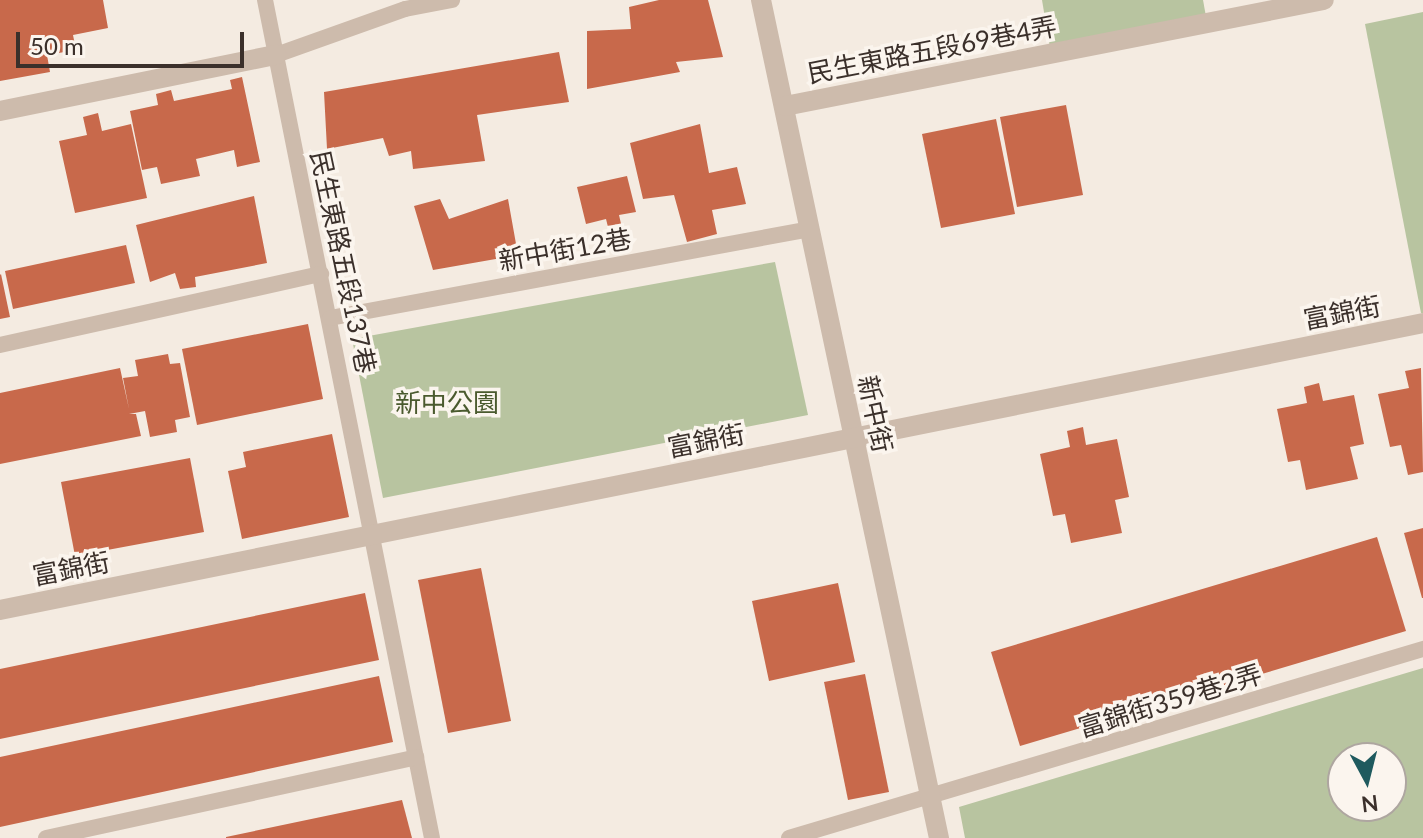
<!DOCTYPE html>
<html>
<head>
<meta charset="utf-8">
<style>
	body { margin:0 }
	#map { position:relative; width:1423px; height:838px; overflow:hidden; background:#f4ebe1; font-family:Lato,"Noto Sans TC",sans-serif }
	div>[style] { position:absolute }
	.green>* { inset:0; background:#b8c4a0 }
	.building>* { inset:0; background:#c8694b }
	.lane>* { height:16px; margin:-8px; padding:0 8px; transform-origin:8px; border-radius:8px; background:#cdbbac }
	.street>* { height:20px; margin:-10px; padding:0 10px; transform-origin:10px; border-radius:10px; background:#cdbbac }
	span { translate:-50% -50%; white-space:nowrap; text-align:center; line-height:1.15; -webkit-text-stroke:7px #fbf5ee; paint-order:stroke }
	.street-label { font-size:26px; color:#3b302b }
	.park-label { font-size:26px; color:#4a5a2e }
	.north { position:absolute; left:1327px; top:742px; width:80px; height:80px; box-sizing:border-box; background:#fbf5ee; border:2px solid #aea6a0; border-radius:50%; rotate:173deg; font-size:22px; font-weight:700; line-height:32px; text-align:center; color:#3b302b }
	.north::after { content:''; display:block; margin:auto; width:28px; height:36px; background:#1f5a5e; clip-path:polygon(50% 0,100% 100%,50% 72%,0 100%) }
	.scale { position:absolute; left:16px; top:32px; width:228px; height:36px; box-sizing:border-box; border:4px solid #3b302b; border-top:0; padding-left:10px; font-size:24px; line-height:28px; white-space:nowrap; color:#3b302b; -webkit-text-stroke:6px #fbf5ee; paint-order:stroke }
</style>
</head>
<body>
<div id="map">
	<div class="green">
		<i style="clip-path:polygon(1042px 0,1203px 0,1207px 22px,1051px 54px)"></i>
		<i style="clip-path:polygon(1423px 12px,1423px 313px,1421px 313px,1365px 24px)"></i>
		<i style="clip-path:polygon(775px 262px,808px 415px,383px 498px,352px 339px)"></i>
		<i style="clip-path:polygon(evenodd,1423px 668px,1423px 838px,965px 838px,959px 807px,1423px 668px,1343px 758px,1391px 758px,1391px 806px,1343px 806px,1343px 758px)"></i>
	</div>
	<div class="building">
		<i style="clip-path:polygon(0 0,103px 0,108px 28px,73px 35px,76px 50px,47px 55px,50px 72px,0 81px)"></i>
		<i style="clip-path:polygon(659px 0,708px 0,723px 57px,676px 62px,680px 72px,587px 89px,587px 31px,631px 29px,629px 7px)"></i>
		<i style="clip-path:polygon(559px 52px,569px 102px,477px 115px,485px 161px,413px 169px,411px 151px,389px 156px,383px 138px,327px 149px,324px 92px)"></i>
		<i style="clip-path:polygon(242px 77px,260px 162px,237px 167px,234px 150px,196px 159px,200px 176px,161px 184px,157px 167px,142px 170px,130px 111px,158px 105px,156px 94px,171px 90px,174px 101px,232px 89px,230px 80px)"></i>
		<i style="clip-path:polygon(1066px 105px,1083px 195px,1017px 207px,1000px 117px)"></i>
		<i style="clip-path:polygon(98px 113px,102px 131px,131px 124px,147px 198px,75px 213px,59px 141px,87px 135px,83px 117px)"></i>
		<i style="clip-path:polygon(996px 119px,1015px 214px,941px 228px,922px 134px)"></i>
		<i style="clip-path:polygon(700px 124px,709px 173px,737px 167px,746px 204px,712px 210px,717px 234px,687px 242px,674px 195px,643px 199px,630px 143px)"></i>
		<i style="clip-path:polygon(627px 176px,636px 212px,619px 215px,622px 228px,609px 231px,606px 219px,586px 224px,577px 187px)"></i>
		<i style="clip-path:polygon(254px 196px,267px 263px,195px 277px,196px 287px,180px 289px,175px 273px,150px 282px,136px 225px)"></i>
		<i style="clip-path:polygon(440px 199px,449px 219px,508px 199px,518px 255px,433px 270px,414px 206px)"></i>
		<i style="clip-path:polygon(126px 245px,135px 283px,13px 309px,5px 271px)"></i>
		<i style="clip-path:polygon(1px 274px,10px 317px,0 319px,0 275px)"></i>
		<i style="clip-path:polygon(308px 324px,323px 399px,197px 425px,182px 349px)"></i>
		<i style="clip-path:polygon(168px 354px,170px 364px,180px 363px,190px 417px,175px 420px,177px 432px,150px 437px,145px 411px,129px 414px,136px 414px,141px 436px,0 464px,0 393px,120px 368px,129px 409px,123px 378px,138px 376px,135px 360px)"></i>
		<i style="clip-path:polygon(1421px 368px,1423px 472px,1408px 475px,1401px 445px,1390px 447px,1378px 394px,1409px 388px,1405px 371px)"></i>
		<i style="clip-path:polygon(1319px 383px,1323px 401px,1354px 395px,1364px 444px,1350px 447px,1358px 479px,1306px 490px,1300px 460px,1288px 462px,1277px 409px,1307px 403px,1304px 387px)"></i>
		<i style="clip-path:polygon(1083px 427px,1086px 445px,1117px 439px,1129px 497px,1115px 500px,1122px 533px,1071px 543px,1065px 514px,1053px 516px,1040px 454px,1070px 447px,1067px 431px)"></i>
		<i style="clip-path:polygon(332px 434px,349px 517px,242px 539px,228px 471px,246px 467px,243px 452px)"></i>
		<i style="clip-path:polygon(190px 458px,204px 532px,75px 556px,61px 482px)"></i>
		<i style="clip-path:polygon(1423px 528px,1423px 598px,1422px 598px,1404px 533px)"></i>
		<i style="clip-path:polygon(1377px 537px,1406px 631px,1020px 746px,991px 652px)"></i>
		<i style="clip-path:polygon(481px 568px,511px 721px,448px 733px,418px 580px)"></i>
		<i style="clip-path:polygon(838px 583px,855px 662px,769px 681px,752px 601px)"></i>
		<i style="clip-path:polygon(365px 593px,379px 660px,0 739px,0 669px)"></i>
		<i style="clip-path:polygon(865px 674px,889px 792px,848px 800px,824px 682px)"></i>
		<i style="clip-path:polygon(379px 676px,393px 742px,0 827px,0 757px)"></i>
		<i style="clip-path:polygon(402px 800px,412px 838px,226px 838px,226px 837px)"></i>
	</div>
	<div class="lane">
		<i style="left:265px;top:0;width:854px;rotate:78.73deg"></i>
		<i style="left:276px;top:55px;width:137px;rotate:-19.6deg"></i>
		<i style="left:405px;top:9px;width:48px;rotate:-10.8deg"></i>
		<i style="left:330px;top:318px;width:488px;rotate:-10.5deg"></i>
		<i style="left:0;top:345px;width:329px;rotate:-12.5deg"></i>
		<i style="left:46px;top:838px;width:379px;rotate:-12.3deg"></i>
		<i style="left:789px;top:838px;width:662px;rotate:-16.6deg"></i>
	</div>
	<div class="street">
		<i style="left:761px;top:0;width:857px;rotate:78.01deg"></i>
		<i style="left:785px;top:106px;width:549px;rotate:-11.13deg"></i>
		<i style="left:0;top:111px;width:282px;rotate:-11.5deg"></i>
		<i style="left:0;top:610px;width:1452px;rotate:-11.4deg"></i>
	</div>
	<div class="street-label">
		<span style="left:932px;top:50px;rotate:-11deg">民生東路五段69巷4弄</span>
		<span style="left:565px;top:250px;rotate:-10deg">新中街12巷</span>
		<span style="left:343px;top:262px;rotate:78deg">民生東路五段137巷</span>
		<span style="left:1342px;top:313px;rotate:-11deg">富錦街</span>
		<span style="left:875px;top:414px;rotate:78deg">新中街</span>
		<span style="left:706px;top:441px;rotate:-11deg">富錦街</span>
		<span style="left:71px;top:569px;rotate:-11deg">富錦街</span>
		<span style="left:1170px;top:701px;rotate:-17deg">富錦街359巷2弄</span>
	</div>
	<div class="park-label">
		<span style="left:447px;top:403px">新中公園</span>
	</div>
	<div class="north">N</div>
	<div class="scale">50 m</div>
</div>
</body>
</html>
